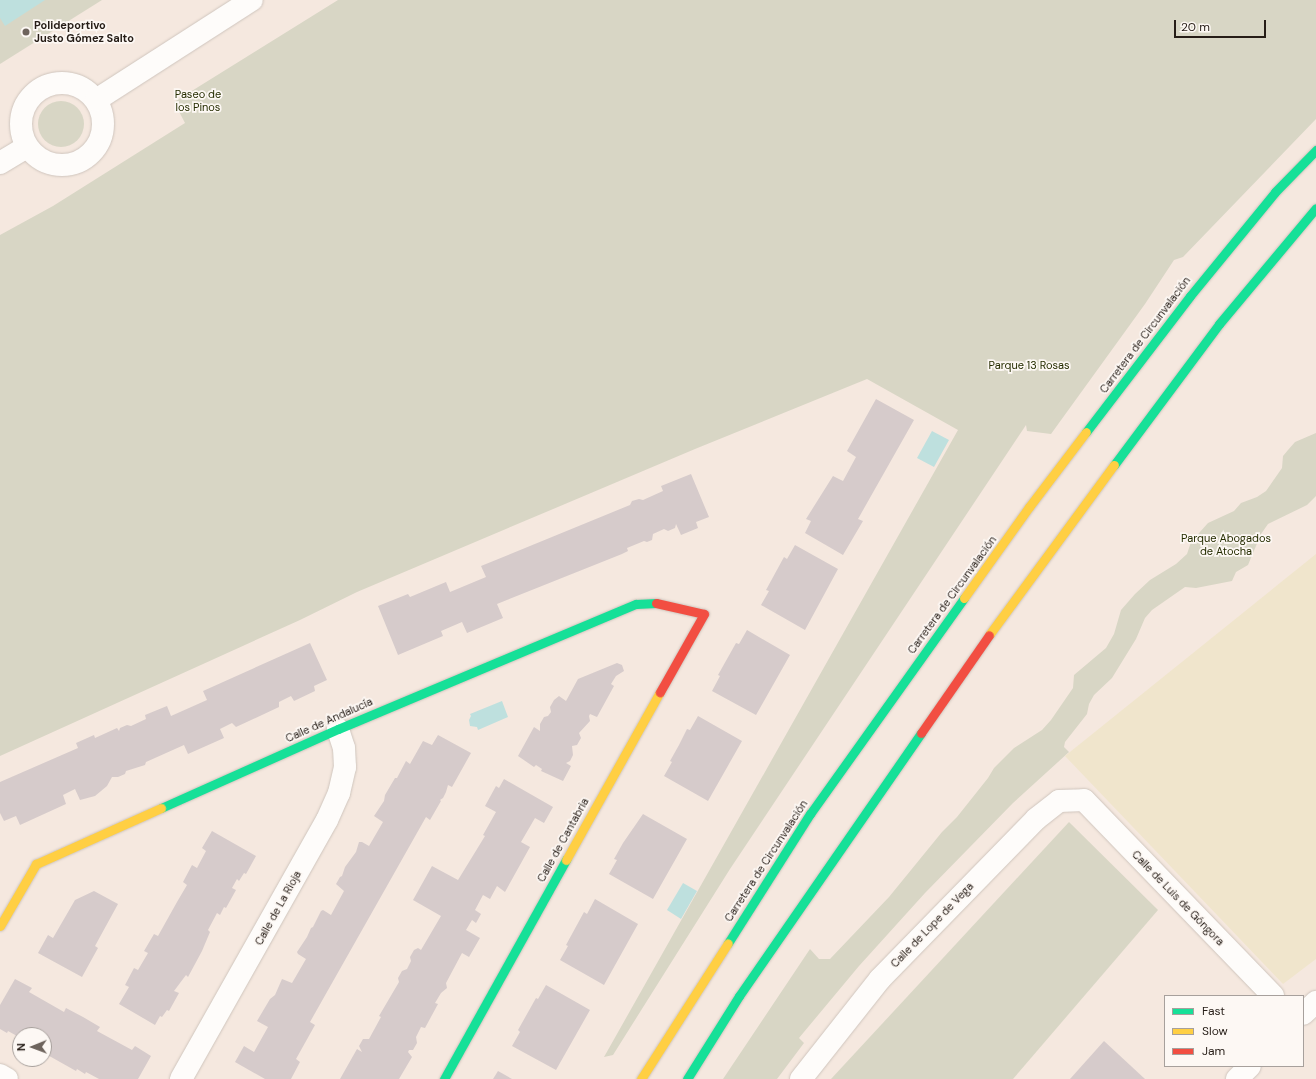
<!DOCTYPE html>
<html>
<head>
<meta charset="utf-8">
<style>
	body { margin:0 }
	#map { position:relative; width:1316px; height:1079px; overflow:hidden; background:#f5e8df; font-family:"DM Sans",sans-serif }
	div>[style] { position:absolute }
	.green>* { inset:0; background:#d8d6c5 }
	.round { border-radius:50% }
	.sand>* { inset:0; background:#f0e5cc }
	.water>* { inset:0; background:#bee0de }
	.building>* { inset:0; background:#d6cbcb }
	.roads { filter:drop-shadow(0 0 1px #cfc5bd) drop-shadow(0 0 1px #cfc5bd) }
	.street>* { height:22px; margin:-11px; padding:0 11px; transform-origin:11px; border-radius:11px; background:#fefcfa }
	.street>.ring { margin:-11px; padding:0; box-sizing:content-box; background:none; border:22px solid #fefcfa; border-radius:50% }
	.fast>* { height:9px; margin:-4.5px; padding:0 4.5px; transform-origin:4.5px; border-radius:4.5px; background:#16e098 }
	.slow>* { height:9px; margin:-4.5px; padding:0 4.5px; transform-origin:4.5px; border-radius:4.5px; background:#ffcf43 }
	.jam>* { height:9px; margin:-4.5px; padding:0 4.5px; transform-origin:4.5px; border-radius:4.5px; background:#f24e42 }
	.dots>* { width:11px; height:11px; translate:-50% -50%; box-sizing:border-box; border:2px solid #fdf8f4; border-radius:50% }
	span { translate:-50% -50%; white-space:nowrap; text-align:center; line-height:1.15; -webkit-text-stroke:3.5px #fdf8f4; paint-order:stroke }
	.poi-label { font-size:11px; color:#261d17; font-weight:700 }
	.left { translate:0 -50%; text-align:left }
	.park-label { font-size:11px; color:#252d00 }
	.street-label { font-size:11px; color:#261d17 }
	.legend { position:absolute; left:1164px; top:995px; width:140px; height:72px; box-sizing:border-box; background:#fdf8f4; border:1px solid #a7a09c; margin:0; padding:5px 7px; list-style:none; font-size:12px; color:#261d17 }
	.legend li { display:flex; align-items:center; gap:8px; height:20px }
	.legend b { width:20px; border:1px solid #a7a09c }
	.north { position:absolute; left:12px; top:1027px; width:40px; height:40px; box-sizing:border-box; background:#fdf8f4; border:1px solid #a7a09c; border-radius:50%; rotate:269deg; font-size:11px; font-weight:700; line-height:16px; text-align:center; color:#261d17 }
	.north::after { content:''; display:block; margin:auto; width:14px; height:18px; background:#6e645d; clip-path:polygon(50% 0,100% 100%,50% 72%,0 100%) }
	.scale { position:absolute; left:1174px; top:20px; width:92px; height:18px; box-sizing:border-box; border:2px solid #261d17; border-top:0; padding-left:5px; font-size:12px; line-height:14px; white-space:nowrap; color:#261d17; -webkit-text-stroke:3px #fdf8f4; paint-order:stroke }
</style>
</head>
<body>
<div id="map">
	<div class="green">
		<i style="clip-path:polygon(0 0,102px 0,0 64px)"></i>
		<i style="clip-path:polygon(338px 0,1316px 0,1316px 119px,1183px 257px,1174px 260px,1145px 304px,1051px 434px,1027px 431px,1026px 425px,730px 869px,613px 1055px,604px 1057px,958px 430px,867px 379px,695px 449px,357px 592px,300px 620px,0 756px,0 235px,53px 206px,185px 123px,174px 102px)"></i>
		<i class="round" style="left:38px;top:101px;width:46px;height:46px"></i>
		<i style="clip-path:polygon(1316px 433px,1316px 496px,1307px 505px,1268px 524px,1261px 534px,1248px 565px,1236px 572px,1232px 581px,1196px 588px,1185px 587px,1152px 610px,1145px 618px,1136px 639px,1112px 678px,1094px 695px,1089px 704px,1087px 714px,1065px 742px,1064px 747px,1069px 752px,1013px 803px,925px 893px,859px 966px,799px 1038px,804px 1043px,777px 1079px,723px 1079px,810px 949px,819px 959px,830px 959px,889px 897px,942px 832px,957px 817px,988px 778px,994px 768px,1014px 748px,1042px 730px,1051px 720px,1073px 688px,1074px 675px,1106px 648px,1114px 634px,1121px 610px,1135px 594px,1150px 580px,1176px 564px,1187px 554px,1191px 542px,1208px 523px,1234px 511px,1241px 503px,1257px 497px,1266px 491px,1282px 468px,1283px 456px,1288px 450px,1295px 442px)"></i>
		<i style="clip-path:polygon(1069px 822px,1158px 910px,1013px 1079px,831px 1079px)"></i>
	</div>
	<div class="sand">
		<i style="clip-path:polygon(1316px 554px,1316px 959px,1283px 984px,1065px 756px)"></i>
	</div>
	<div class="water">
		<i style="clip-path:polygon(0 0,45px 0,5px 26px,0 18px)"></i>
		<i style="clip-path:polygon(932px 431px,949px 440px,934px 467px,917px 458px)"></i>
		<i style="clip-path:polygon(502px 701px,508px 717px,478px 730px,477px 727px,470px 726px,469px 720px,471px 716px,470px 714px)"></i>
		<i style="clip-path:polygon(683px 883px,697px 891px,681px 919px,667px 910px)"></i>
	</div>
	<div class="building">
		<i style="clip-path:polygon(876px 399px,914px 420px,858px 519px,863px 521px,843px 555px,805px 533px,811px 521px,806px 519px,833px 476px,843px 481px,856px 457px,847px 451px)"></i>
		<i style="clip-path:polygon(691px 474px,709px 517px,696px 522px,698px 528px,681px 535px,676px 524px,675px 528px,668px 531px,664px 529px,653px 534px,652px 540px,647px 542px,644px 541px,627px 548px,628px 551px,622px 554px,497px 604px,503px 618px,467px 633px,462px 622px,441px 631px,443px 636px,398px 655px,378px 606px,408px 594px,410px 597px,446px 582px,450px 592px,486px 577px,481px 566px,630px 505px,632px 501px,639px 499px,643px 500px,663px 491px,661px 486px)"></i>
		<i style="clip-path:polygon(795px 545px,838px 569px,805px 630px,761px 605px,769px 591px,766px 590px,784px 557px,787px 559px)"></i>
		<i style="clip-path:polygon(747px 630px,790px 655px,756px 715px,712px 691px,720px 676px,718px 675px,736px 643px,739px 644px)"></i>
		<i style="clip-path:polygon(310px 643px,327px 680px,314px 686px,315px 691px,294px 701px,291px 696px,279px 702px,279px 707px,236px 727px,232px 723px,220px 729px,224px 738px,188px 754px,184px 745px,146px 762px,145px 765px,126px 771px,125px 774px,118px 777px,112px 777px,107px 786px,95px 796px,80px 800px,75px 789px,63px 795px,66px 804px,20px 825px,16px 816px,4px 821px,0 813px,0 782px,78px 748px,76px 743px,94px 735px,95px 738px,117px 728px,119px 731px,120px 728px,127px 725px,131px 726px,146px 719px,145px 715px,167px 706px,171px 716px,207px 700px,203px 691px)"></i>
		<i style="clip-path:polygon(617px 663px,622px 665px,624px 671px,616px 676px,611px 684px,614px 686px,597px 717px,590px 714px,589px 716px,590px 721px,579px 733px,581px 738px,577px 745px,572px 746px,573px 755px,570px 761px,566px 763px,571px 766px,563px 781px,541px 771px,542px 769px,536px 765px,534px 767px,518px 756px,534px 727px,540px 731px,540px 724px,544px 717px,548px 716px,551px 712px,550px 707px,554px 700px,559px 696px,566px 701px,578px 679px)"></i>
		<i style="clip-path:polygon(698px 716px,742px 741px,708px 801px,664px 776px,672px 762px,670px 761px,679px 745px,687px 729px,690px 730px)"></i>
		<i style="clip-path:polygon(438px 735px,471px 753px,452px 787px,448px 785px,446px 792px,443px 798px,440px 800px,441px 801px,430px 820px,426px 817px,310px 1022px,315px 1025px,296px 1059px,300px 1062px,291px 1079px,265px 1079px,235px 1062px,244px 1046px,254px 1052px,268px 1027px,257px 1021px,270px 999px,275px 995px,282px 979px,292px 983px,306px 959px,298px 954px,297px 952px,307px 937px,311px 928px,313px 927px,321px 911px,323px 910px,331px 915px,344px 891px,336px 884px,340px 877px,342px 876px,345px 867px,356px 852px,359px 842px,362px 842px,369px 846px,383px 822px,374px 816px,384px 801px,385px 795px,395px 778px,397px 778px,406px 761px,410px 764px,423px 741px,432px 745px)"></i>
		<i style="clip-path:polygon(504px 779px,553px 807px,544px 823px,535px 818px,521px 842px,530px 847px,505px 892px,497px 886px,490px 899px,483px 895px,475px 910px,481px 914px,476px 923px,472px 920px,466px 930px,480px 938px,469px 957px,462px 953px,446px 983px,447px 988px,441px 993px,435px 1003px,438px 1004px,425px 1028px,421px 1027px,416px 1037px,417px 1043px,413px 1050px,409px 1050px,408px 1052px,412px 1057px,399px 1079px,340px 1079px,357px 1049px,362px 1052px,359px 1046px,363px 1039px,369px 1039px,381px 1017px,379px 1016px,399px 982px,398px 978px,402px 971px,407px 969px,411px 961px,410px 957px,414px 950px,418px 948px,421px 950px,441px 916px,413px 900px,432px 866px,458px 880px,485px 836px,483px 835px,496px 812px,485px 806px,496px 786px,499px 788px)"></i>
		<i style="clip-path:polygon(643px 814px,687px 839px,653px 899px,609px 874px,617px 860px,614px 859px,623px 843px)"></i>
		<i style="clip-path:polygon(212px 831px,256px 856px,246px 874px,244px 873px,239px 881px,237px 879px,232px 888px,236px 890px,226px 908px,224px 907px,220px 915px,217px 913px,208px 930px,210px 932px,202px 951px,188px 977px,186px 975px,174px 991px,179px 993px,169px 1011px,167px 1010px,162px 1017px,160px 1016px,155px 1025px,119px 1004px,129px 987px,125px 985px,134px 968px,138px 970px,148px 953px,144px 951px,154px 934px,158px 936px,177px 902px,187px 885px,183px 882px,192px 865px,197px 868px,206px 851px,202px 848px)"></i>
		<i style="clip-path:polygon(94px 891px,118px 904px,95px 946px,98px 948px,82px 977px,38px 953px,48px 935px,53px 938px,75px 900px)"></i>
		<i style="clip-path:polygon(595px 899px,638px 924px,604px 985px,560px 960px,568px 946px,566px 945px,584px 912px,587px 914px)"></i>
		<i style="clip-path:polygon(15px 979px,32px 988px,29px 992px,64px 1012px,66px 1008px,83px 1017px,100px 1027px,97px 1031px,132px 1050px,135px 1046px,151px 1056px,138px 1079px,99px 1079px,86px 1072px,85px 1074px,77px 1069px,76px 1071px,44px 1053px,44px 1035px,21px 1035px,18px 1033px,17px 1036px,8px 1031px,7px 1033px,0 1029px,0 1005px)"></i>
		<i style="clip-path:polygon(546px 985px,590px 1010px,556px 1070px,512px 1046px,520px 1032px,518px 1030px,536px 998px,538px 999px)"></i>
		<i style="clip-path:polygon(1104px 1041px,1145px 1079px,1070px 1079px)"></i>
		<i style="clip-path:polygon(498px 1071px,512px 1079px,493px 1079px)"></i>
	</div>
	<div class="roads">
		<div class="street">
			<i class="ring" style="left:21px;top:83px;width:60px;height:60px"></i>
			<i style="left:96px;top:100px;width:185px;rotate:-32.7deg"></i>
			<i style="left:0;top:163px;width:31px;rotate:-31deg"></i>
			<i style="left:1303px;top:1014px;width:18px;rotate:-43deg"></i>
			<i style="left:0;top:1075px;width:8px;rotate:30deg"></i>
			<i style="left:181px;top:1079px;width:297px;rotate:-60.6deg"></i>
			<i style="left:327px;top:820px;width:30px;rotate:-66deg"></i>
			<i style="left:339px;top:793px;width:27px;rotate:-77deg"></i>
			<i style="left:345px;top:767px;width:19px;rotate:-93deg"></i>
			<i style="left:344px;top:748px;width:20px;rotate:-108deg"></i>
			<i style="left:801px;top:1079px;width:127px;rotate:-51.7deg"></i>
			<i style="left:880px;top:979px;width:223px;rotate:-45.7deg"></i>
			<i style="left:1036px;top:819px;width:29px;rotate:-38deg"></i>
			<i style="left:1059px;top:801px;width:25px;rotate:-2deg"></i>
			<i style="left:1084px;top:800px;width:272px;rotate:46deg"></i>
			<i style="left:1237px;top:1079px;width:18px;rotate:-45deg"></i>
		</div>
		<div class="fast">
			<i style="left:1086px;top:432px;width:171px;rotate:-52.6deg"></i>
			<i style="left:1190px;top:296px;width:134px;rotate:-50.7deg"></i>
			<i style="left:1275px;top:192px;width:59px;rotate:-45.7deg"></i>
			<i style="left:1114px;top:465px;width:176px;rotate:-53.3deg"></i>
			<i style="left:1219px;top:324px;width:151px;rotate:-50.1deg"></i>
			<i style="left:161px;top:808px;width:194px;rotate:-24.1deg"></i>
			<i style="left:338px;top:729px;width:323px;rotate:-22.8deg"></i>
			<i style="left:636px;top:604px;width:20px;rotate:-3deg"></i>
			<i style="left:728px;top:943px;width:153px;rotate:-57.6deg"></i>
			<i style="left:810px;top:814px;width:265px;rotate:-54.5deg"></i>
			<i style="left:444px;top:1079px;width:251px;rotate:-60.9deg"></i>
			<i style="left:687px;top:1079px;width:98px;rotate:-57.9deg"></i>
			<i style="left:739px;top:996px;width:320px;rotate:-55.3deg"></i>
		</div>
		<div class="slow">
			<i style="left:964px;top:598px;width:112px;rotate:-54.5deg"></i>
			<i style="left:1029px;top:507px;width:94px;rotate:-52.8deg"></i>
			<i style="left:989px;top:635px;width:211px;rotate:-53.7deg"></i>
			<i style="left:566px;top:860px;width:193px;rotate:-60.8deg"></i>
			<i style="left:0;top:926px;width:72px;rotate:-59.9deg"></i>
			<i style="left:36px;top:864px;width:137px;rotate:-24.1deg"></i>
			<i style="left:641px;top:1079px;width:161px;rotate:-57.4deg"></i>
		</div>
		<div class="jam">
			<i style="left:656px;top:603px;width:49px;rotate:12.9deg"></i>
			<i style="left:704px;top:614px;width:90px;rotate:119.4deg"></i>
			<i style="left:921px;top:733px;width:119px;rotate:-55.2deg"></i>
		</div>
	</div>
	<div class="dots">
		<i style="left:26px;top:32px;background:#6e645d"></i>
	</div>
	<div class="poi-label">
		<span class="left" style="left:34px;top:32px">Polideportivo<br>Justo Gómez Salto</span>
	</div>
	<div class="park-label">
		<span style="left:198px;top:101px">Paseo de<br>los Pinos</span>
		<span style="left:1029px;top:365px">Parque 13 Rosas</span>
		<span style="left:1226px;top:545px">Parque Abogados<br>de Atocha</span>
	</div>
	<div class="street-label">
		<span style="left:1145px;top:335px;rotate:-53deg">Carretera de Circunvalación</span>
		<span style="left:952px;top:595px;rotate:-54deg">Carretera de Circunvalación</span>
		<span style="left:329px;top:720px;rotate:-24deg">Calle de Andalucía</span>
		<span style="left:563px;top:840px;rotate:-61deg">Calle de Cantabria</span>
		<span style="left:766px;top:861px;rotate:-57deg">Carretera de Circunvalación</span>
		<span style="left:1178px;top:898px;rotate:46deg">Calle de Luis de Góngora</span>
		<span style="left:278px;top:908px;rotate:-61deg">Calle de La Rioja</span>
		<span style="left:932px;top:925px;rotate:-46deg">Calle de Lope de Vega</span>
	</div>
	<ul class="legend">
	<li><b style="height:5px;background:#16e098"></b>Fast</li>
	<li><b style="height:5px;background:#ffcf43"></b>Slow</li>
	<li><b style="height:5px;background:#f24e42"></b>Jam</li>
	</ul>
	<div class="north">N</div>
	<div class="scale">20 m</div>
</div>
</body>
</html>
